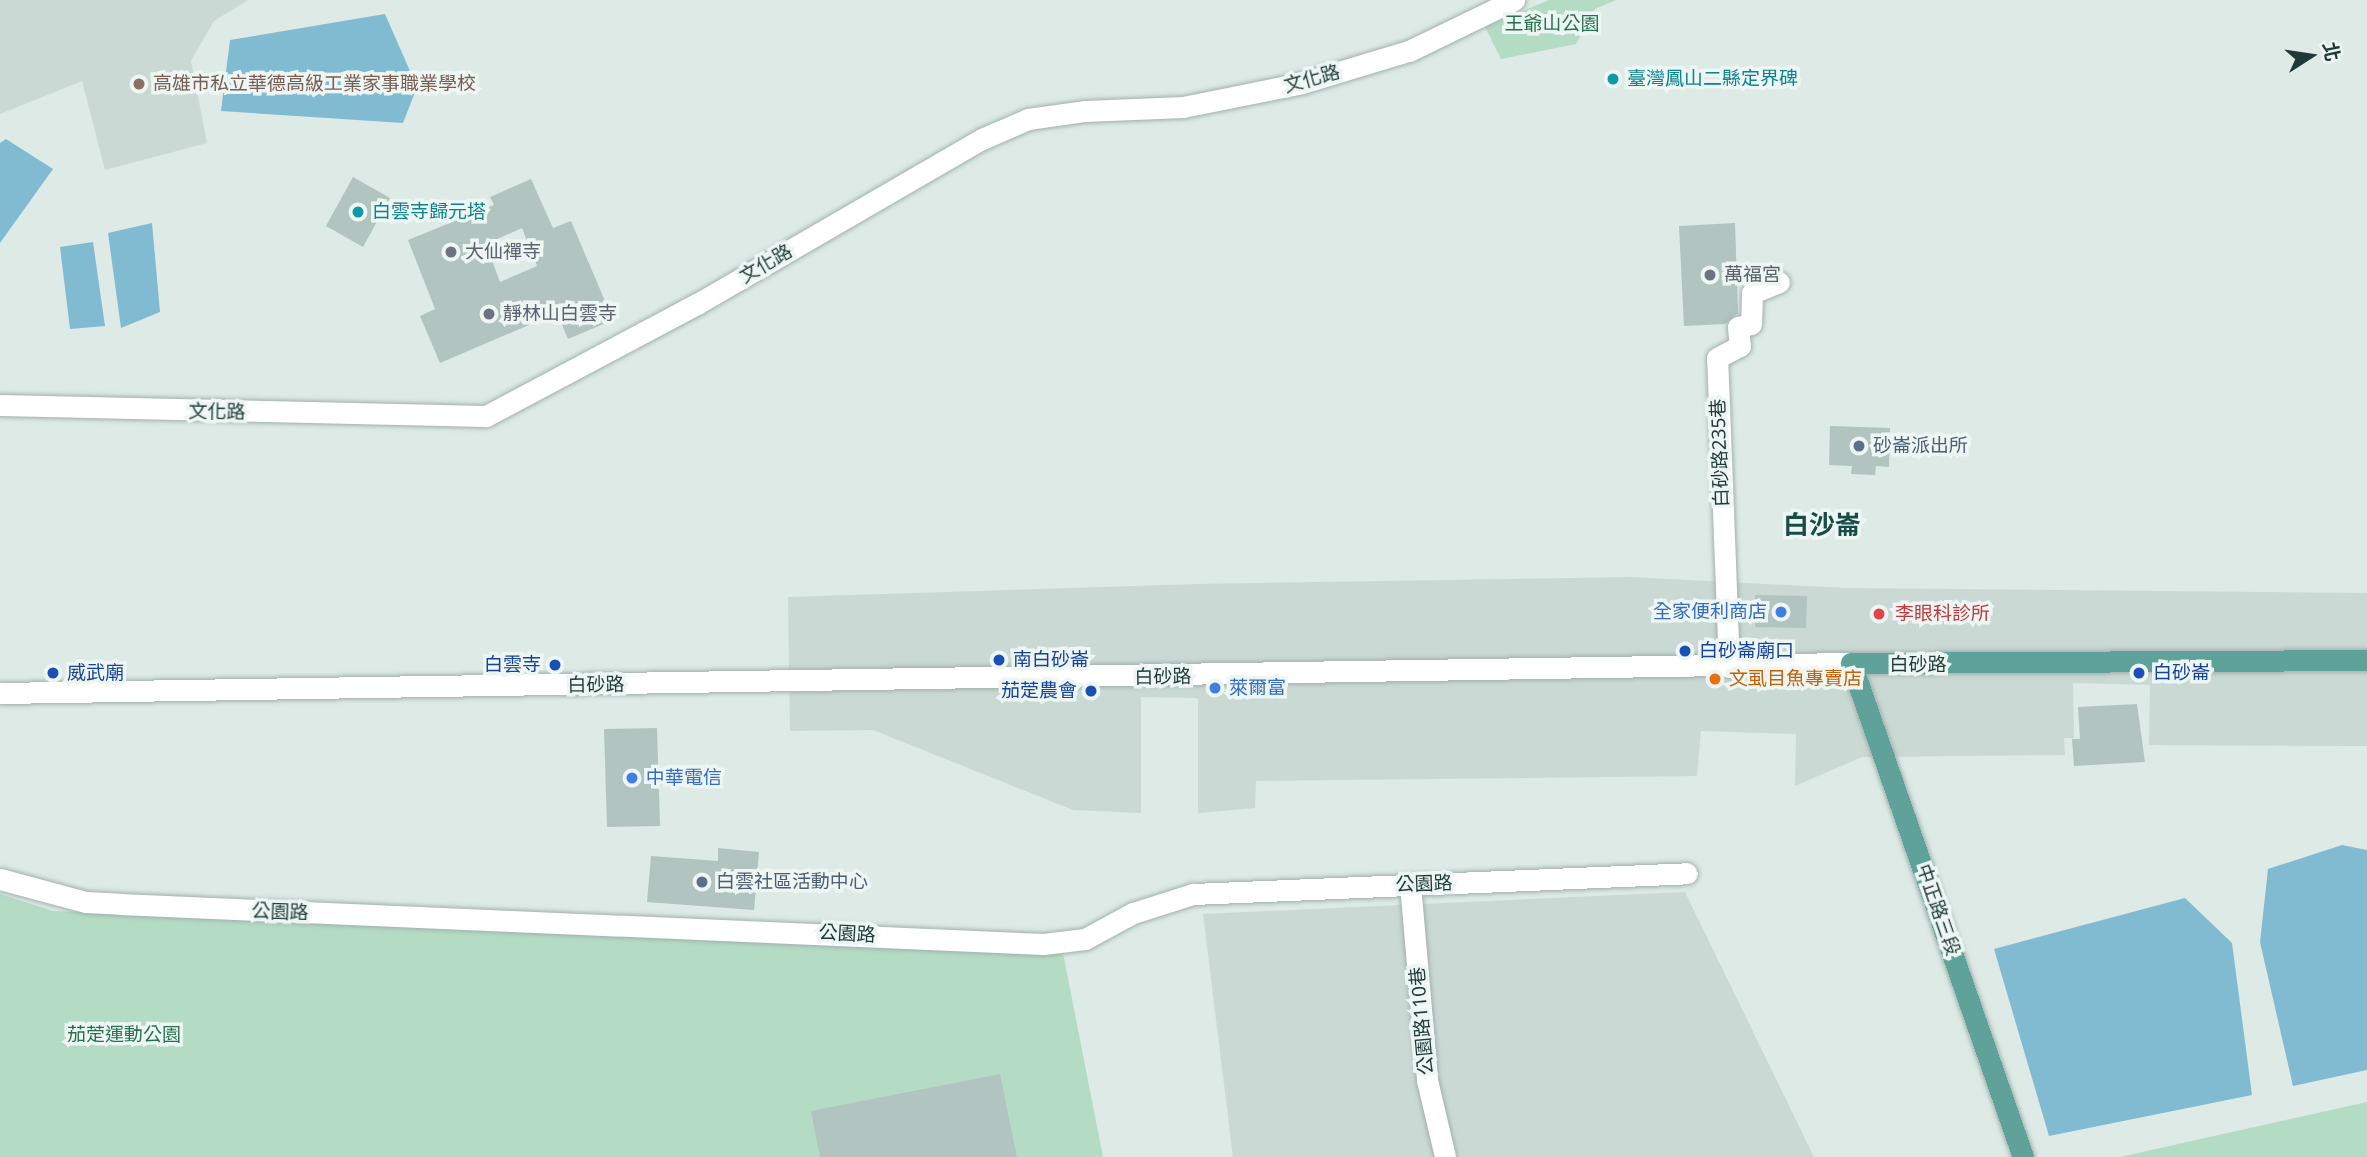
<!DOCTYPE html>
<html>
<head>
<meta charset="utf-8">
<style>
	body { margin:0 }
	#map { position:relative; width:2367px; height:1157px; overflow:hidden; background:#ddeae6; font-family:"Noto Sans","Noto Sans TC",sans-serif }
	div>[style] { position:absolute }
	.built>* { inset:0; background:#cbd9d5 }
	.green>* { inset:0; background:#b4dcc4 }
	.water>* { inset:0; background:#81bbd2 }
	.building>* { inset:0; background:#b2c4bf }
	.roads { filter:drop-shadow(0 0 2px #a0b1ae) drop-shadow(0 0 2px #a0b1ae) }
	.minor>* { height:21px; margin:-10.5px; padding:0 10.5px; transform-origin:10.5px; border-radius:10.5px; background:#fff }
	.major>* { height:21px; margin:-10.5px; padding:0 10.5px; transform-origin:10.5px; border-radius:10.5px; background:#5fa29a }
	.dots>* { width:19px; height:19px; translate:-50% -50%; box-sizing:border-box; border:4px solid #edf6f3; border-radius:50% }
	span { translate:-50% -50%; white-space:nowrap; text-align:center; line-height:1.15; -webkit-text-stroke:7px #edf6f3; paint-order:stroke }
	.park-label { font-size:19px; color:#27724e }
	.street-label { font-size:19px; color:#1e3936 }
	.culture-label { font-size:19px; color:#0d838f }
	.left { translate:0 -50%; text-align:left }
	.education-label { font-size:19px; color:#785e54 }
	.worship-label { font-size:19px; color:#5b616d }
	.service-label { font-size:19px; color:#4e5e75 }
	.shop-label { font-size:19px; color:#366cbe }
	.right { translate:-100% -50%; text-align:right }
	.health-label { font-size:19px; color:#be3a42 }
	.transit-label { font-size:19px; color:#164399 }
	.food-label { font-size:19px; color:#c56008 }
	.district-label { font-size:26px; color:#194c46; font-weight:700 }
	.north { position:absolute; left:2276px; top:21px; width:70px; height:70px; -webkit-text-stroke:5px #edf6f3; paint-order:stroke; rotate:78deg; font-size:19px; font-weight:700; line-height:28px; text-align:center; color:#1e3936 }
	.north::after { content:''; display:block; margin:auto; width:24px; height:32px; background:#1e3936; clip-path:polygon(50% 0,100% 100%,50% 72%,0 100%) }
</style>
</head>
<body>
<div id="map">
	<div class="built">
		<i style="clip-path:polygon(0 0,248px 0,214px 21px,191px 61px,207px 143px,105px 170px,82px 81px,0 114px)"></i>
		<i style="clip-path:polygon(1630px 577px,1846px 588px,2367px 593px,2367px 746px,2149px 745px,2150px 685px,2073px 683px,2074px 738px,2064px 738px,2065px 755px,1862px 757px,1795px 786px,1796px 734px,1701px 731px,1697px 776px,1256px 781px,1255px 808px,1198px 813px,1198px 698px,1141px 697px,1141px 813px,1073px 810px,873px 730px,790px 731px,788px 597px,1197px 584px)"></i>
		<i style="clip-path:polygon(1685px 892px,1814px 1157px,1233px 1157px,1203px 914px)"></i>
	</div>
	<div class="green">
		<i style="clip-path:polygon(1549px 0,1616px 0,1595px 9px,1576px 44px,1501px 59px,1485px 27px)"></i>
		<i style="clip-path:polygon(0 894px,53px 911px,1062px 948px,1103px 1157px,0 1157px)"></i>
		<i style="clip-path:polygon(2367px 1102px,2367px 1157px,2120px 1157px)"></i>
	</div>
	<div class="water">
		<i style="clip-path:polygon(385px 14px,417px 87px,403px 123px,221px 111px,230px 40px)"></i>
		<i style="clip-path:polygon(6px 139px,53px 169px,0 243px,0 143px)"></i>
		<i style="clip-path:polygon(152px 223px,160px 312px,121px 328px,108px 233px)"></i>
		<i style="clip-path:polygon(93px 242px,105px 326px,70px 329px,60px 247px)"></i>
		<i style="clip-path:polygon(2342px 845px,2367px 850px,2367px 1070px,2293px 1086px,2260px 942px,2268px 869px)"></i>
		<i style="clip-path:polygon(2185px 898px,2232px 943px,2252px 1095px,2049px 1136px,1994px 949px)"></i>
	</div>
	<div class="building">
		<i style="clip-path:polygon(353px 177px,390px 198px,363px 247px,326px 226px)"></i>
		<i style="clip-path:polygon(evenodd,531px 179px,553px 228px,571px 221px,613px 320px,568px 339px,557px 313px,440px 363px,420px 316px,435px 309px,408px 240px,494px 205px,490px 197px,531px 179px,522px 228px,537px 266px,500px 282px,486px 244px,522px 228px)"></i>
		<i style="clip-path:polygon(1735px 223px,1738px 313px,1725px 324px,1684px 326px,1679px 226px)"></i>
		<i style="clip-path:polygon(1830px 426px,1890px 428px,1889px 467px,1876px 466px,1875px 475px,1851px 474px,1852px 466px,1829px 465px)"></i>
		<i style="clip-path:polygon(1755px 595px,1807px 596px,1806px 628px,1755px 627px)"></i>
		<i style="clip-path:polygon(2137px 704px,2145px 762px,2074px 766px,2072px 739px,2080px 739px,2078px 707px)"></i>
		<i style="clip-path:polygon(657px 728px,660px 826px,607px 827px,604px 729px)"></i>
		<i style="clip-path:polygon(718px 848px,759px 852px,754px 910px,647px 902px,651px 856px,718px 861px)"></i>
		<i style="clip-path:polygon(1000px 1074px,1017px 1157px,820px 1157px,811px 1111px)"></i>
	</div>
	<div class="roads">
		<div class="minor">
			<i style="left:0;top:405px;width:486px;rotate:1.3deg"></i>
			<i style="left:486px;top:416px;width:239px;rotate:-28deg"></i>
			<i style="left:697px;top:304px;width:329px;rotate:-30.1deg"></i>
			<i style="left:982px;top:139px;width:50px;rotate:-23.5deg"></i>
			<i style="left:1028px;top:119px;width:58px;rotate:-8deg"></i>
			<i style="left:1085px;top:111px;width:98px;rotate:-2.3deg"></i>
			<i style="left:1183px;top:107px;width:121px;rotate:-11.4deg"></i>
			<i style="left:1302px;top:83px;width:112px;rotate:-16.7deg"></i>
			<i style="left:1409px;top:51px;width:117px;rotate:-25.9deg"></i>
			<i style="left:1729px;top:667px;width:309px;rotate:-92.2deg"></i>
			<i style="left:1717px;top:358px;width:26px;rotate:-28deg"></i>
			<i style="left:1740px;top:346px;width:19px;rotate:-96deg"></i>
			<i style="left:1738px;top:327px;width:13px;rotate:-13deg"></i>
			<i style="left:1751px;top:324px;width:31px;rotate:-88deg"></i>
			<i style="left:1752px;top:293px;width:29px;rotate:-22deg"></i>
			<i style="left:0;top:693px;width:1851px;rotate:-0.93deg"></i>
			<i style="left:0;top:879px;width:89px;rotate:15deg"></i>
			<i style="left:86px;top:902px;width:34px;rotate:3deg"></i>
			<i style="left:120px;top:904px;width:924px;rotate:2.48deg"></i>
			<i style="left:1043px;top:944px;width:42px;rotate:-6.8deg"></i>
			<i style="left:1085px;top:939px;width:55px;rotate:-28.4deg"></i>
			<i style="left:1133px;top:913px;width:63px;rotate:-17.6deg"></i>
			<i style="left:1193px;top:894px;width:494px;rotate:-2.4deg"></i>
			<i style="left:1410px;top:884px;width:197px;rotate:85deg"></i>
			<i style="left:1427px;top:1080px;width:79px;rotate:76.8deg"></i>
		</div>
		<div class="major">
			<i style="left:2023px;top:1157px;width:523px;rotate:-109.2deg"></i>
			<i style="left:1851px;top:663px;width:516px;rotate:-0.33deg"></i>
		</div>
	</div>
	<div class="dots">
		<i style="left:1613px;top:79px;background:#0f9aa8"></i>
		<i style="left:139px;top:84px;background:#8d6e63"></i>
		<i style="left:358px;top:212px;background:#0f9aa8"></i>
		<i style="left:451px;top:252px;background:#6b7280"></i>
		<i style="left:1710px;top:275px;background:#6b7280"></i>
		<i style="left:489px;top:314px;background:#6b7280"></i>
		<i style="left:1859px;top:446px;background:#5c6f8a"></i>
		<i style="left:1781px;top:612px;background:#3f7fe0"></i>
		<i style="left:1879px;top:614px;background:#e0444e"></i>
		<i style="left:1685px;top:651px;background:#1a4fb4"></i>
		<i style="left:999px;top:660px;background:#1a4fb4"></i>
		<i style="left:555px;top:665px;background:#1a4fb4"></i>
		<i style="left:53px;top:673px;background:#1a4fb4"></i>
		<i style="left:2139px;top:673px;background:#1a4fb4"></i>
		<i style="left:1715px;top:679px;background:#e8710a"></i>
		<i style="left:1215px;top:688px;background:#3f7fe0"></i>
		<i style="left:1091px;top:691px;background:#1a4fb4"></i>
		<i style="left:632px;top:778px;background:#3f7fe0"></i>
		<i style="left:702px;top:882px;background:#5c6f8a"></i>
	</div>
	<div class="park-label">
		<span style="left:1552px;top:24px">王爺山公園</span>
		<span style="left:124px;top:1035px">茄萣運動公園</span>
	</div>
	<div class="street-label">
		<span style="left:1312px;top:79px;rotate:-15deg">文化路</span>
		<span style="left:766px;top:264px;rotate:-30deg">文化路</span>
		<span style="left:217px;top:412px;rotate:1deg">文化路</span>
		<span style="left:1720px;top:453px;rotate:-92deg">白砂路235巷</span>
		<span style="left:1918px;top:665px">白砂路</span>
		<span style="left:1163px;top:677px;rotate:-1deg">白砂路</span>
		<span style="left:596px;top:685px;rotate:-1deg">白砂路</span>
		<span style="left:1424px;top:884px;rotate:-2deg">公園路</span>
		<span style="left:1938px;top:910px;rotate:71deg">中正路三段</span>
		<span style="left:280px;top:912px;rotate:2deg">公園路</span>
		<span style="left:847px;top:934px;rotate:3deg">公園路</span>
		<span style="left:1422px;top:1021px;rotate:-95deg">公園路110巷</span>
	</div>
	<div class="culture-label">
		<span class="left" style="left:1627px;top:79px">臺灣鳳山二縣定界碑</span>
		<span class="left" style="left:372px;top:212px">白雲寺歸元塔</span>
	</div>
	<div class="education-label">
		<span class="left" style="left:153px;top:84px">高雄市私立華德高級工業家事職業學校</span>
	</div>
	<div class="worship-label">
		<span class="left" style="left:465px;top:252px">大仙禪寺</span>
		<span class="left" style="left:1724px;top:275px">萬福宮</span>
		<span class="left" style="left:503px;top:314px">靜林山白雲寺</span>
	</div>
	<div class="service-label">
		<span class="left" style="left:1873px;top:446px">砂崙派出所</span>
		<span class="left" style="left:716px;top:882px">白雲社區活動中心</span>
	</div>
	<div class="shop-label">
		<span class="right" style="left:1767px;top:612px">全家便利商店</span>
		<span class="left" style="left:1229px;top:688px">萊爾富</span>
		<span class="left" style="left:646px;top:778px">中華電信</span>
	</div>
	<div class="health-label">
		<span class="left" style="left:1895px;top:614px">李眼科診所</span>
	</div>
	<div class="transit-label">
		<span class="left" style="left:1699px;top:651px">白砂崙廟口</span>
		<span class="left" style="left:1013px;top:660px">南白砂崙</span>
		<span class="right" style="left:541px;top:665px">白雲寺</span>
		<span class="left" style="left:67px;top:673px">威武廟</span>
		<span class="left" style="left:2153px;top:673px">白砂崙</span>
		<span class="right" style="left:1077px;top:691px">茄萣農會</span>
	</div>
	<div class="food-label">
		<span class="left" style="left:1729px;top:679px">文虱目魚專賣店</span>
	</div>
	<div class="district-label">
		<span style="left:1822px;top:525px">白沙崙</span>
	</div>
	<div class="north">北</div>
</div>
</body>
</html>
